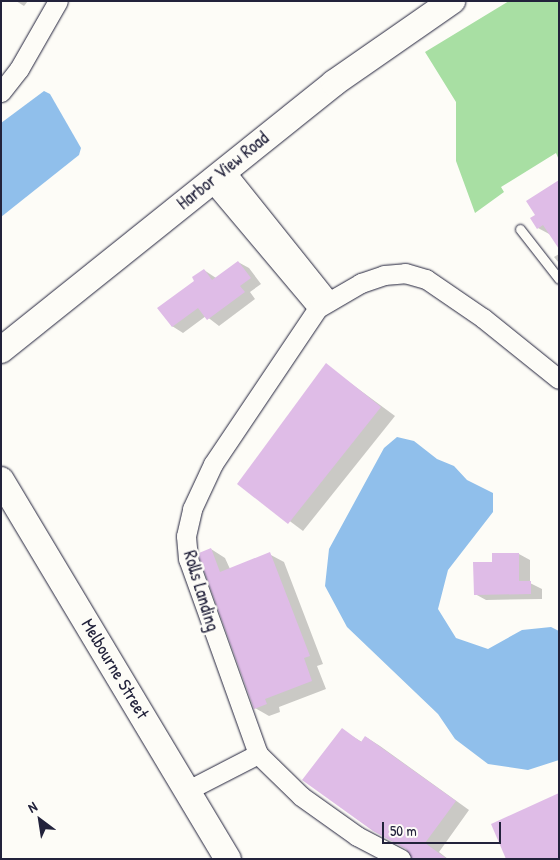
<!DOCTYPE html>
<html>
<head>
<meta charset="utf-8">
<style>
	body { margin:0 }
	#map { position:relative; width:560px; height:860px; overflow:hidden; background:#fdfcf7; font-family:"Patrick Hand",sans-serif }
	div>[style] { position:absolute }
	.green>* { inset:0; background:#a8dfa3 }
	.water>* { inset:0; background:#90bfeb }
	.shadow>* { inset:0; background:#0003 }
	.building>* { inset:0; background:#dfbce7 }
	.roads { filter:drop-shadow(0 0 1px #22223b) drop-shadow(0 0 1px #22223b) }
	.lane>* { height:9px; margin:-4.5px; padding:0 4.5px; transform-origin:4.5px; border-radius:4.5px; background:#fdfcf7 }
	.street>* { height:19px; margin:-9.5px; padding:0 9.5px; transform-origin:9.5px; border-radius:9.5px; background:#fdfcf7 }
	.secondary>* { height:26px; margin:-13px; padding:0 13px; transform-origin:13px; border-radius:13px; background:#fdfcf7 }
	span { translate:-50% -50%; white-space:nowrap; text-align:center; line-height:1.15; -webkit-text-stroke:5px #fdfcf7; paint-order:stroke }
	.street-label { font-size:18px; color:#22223b }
	.frame { position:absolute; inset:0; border:2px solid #22223b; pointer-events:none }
	.north { position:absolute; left:15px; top:795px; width:50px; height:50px; -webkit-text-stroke:4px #fdfcf7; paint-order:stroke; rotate:329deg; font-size:14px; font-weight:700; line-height:20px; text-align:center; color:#22223b }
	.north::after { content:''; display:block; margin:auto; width:18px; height:22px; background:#22223b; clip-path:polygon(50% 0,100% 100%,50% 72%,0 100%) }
	.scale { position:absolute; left:382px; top:822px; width:119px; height:22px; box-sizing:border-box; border:2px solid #22223b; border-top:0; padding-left:6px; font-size:15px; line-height:18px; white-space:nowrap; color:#22223b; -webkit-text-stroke:4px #fdfcf7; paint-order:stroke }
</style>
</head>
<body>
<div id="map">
	<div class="green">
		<i style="clip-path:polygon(509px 1px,559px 1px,559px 160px,556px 153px,501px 187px,504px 192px,475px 213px,456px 161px,456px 102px,425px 52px)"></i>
	</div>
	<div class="water">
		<i style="clip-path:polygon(44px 91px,50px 94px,81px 148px,79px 155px,1px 217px,1px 123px)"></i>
		<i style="clip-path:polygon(397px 437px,414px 441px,437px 459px,454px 466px,467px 480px,493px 493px,493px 512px,448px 570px,438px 609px,456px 638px,488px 649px,522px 630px,551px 627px,559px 631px,559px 760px,528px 770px,488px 764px,455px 739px,438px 714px,347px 627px,325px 586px,329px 549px,384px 448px)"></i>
	</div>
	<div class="shadow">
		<i style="clip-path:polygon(16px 1px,28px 1px,24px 6px)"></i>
		<i style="clip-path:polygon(537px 215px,551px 235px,538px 228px)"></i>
		<i style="clip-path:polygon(559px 254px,559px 263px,554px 257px)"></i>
		<i style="clip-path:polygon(238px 262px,249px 268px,261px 284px,250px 292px,255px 299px,219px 326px,206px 316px,183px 333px,172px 326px,204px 270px,216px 278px)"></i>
		<i style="clip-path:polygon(326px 365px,395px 416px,303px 531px,239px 483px)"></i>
		<i style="clip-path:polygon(211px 549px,225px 558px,230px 569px,269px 554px,284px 562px,323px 664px,317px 666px,326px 689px,279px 707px,280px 712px,269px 716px,255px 708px)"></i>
		<i style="clip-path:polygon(519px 554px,530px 560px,530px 583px,542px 589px,542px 599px,486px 600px,475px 594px,494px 563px)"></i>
		<i style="clip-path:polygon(342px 730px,362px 742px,366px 737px,380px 746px,469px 810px,439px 852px,448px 859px,413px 859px)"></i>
	</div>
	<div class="building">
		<i style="clip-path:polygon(559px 180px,559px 249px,543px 225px,537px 229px,530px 218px,535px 215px,526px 201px)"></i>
		<i style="clip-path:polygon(238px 261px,251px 278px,240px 286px,245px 292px,207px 320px,198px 308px,172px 327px,157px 308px,194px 281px,192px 277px,204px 269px,212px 280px)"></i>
		<i style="clip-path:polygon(326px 363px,381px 407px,288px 524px,237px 484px)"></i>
		<i style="clip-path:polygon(211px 548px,220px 572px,270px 552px,310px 656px,304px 658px,312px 681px,265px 699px,267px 704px,254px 709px,199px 557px,199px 553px)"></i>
		<i style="clip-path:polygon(492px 553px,519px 553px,519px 581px,531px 581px,531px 594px,474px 595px,473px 562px,492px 562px)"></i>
		<i style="clip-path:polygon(342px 728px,361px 742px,365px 736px,456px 801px,425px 843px,447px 859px,412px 859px,406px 849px,373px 831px,302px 780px)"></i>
		<i style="clip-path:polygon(559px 793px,559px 859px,506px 859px,491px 824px)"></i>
	</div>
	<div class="roads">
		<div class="lane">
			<i style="left:520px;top:229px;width:63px;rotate:52deg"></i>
		</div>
		<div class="street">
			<i style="left:1px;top:92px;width:29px;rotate:-52deg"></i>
			<i style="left:19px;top:69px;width:78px;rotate:-60.2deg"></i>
			<i style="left:224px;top:170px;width:168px;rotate:51.3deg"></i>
			<i style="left:211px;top:181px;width:166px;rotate:49.9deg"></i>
			<i style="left:188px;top:790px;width:79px;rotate:-27.2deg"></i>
			<i style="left:401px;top:859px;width:50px;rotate:-152.4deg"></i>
			<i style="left:357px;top:836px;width:69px;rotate:-144.5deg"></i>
			<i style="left:301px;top:796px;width:60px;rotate:-135.7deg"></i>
			<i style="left:258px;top:754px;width:207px;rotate:-109.7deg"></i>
			<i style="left:188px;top:559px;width:23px;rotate:-95deg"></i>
			<i style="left:186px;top:536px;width:28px;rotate:-77deg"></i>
			<i style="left:192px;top:509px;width:50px;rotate:-65deg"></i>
			<i style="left:213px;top:464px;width:188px;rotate:-56.1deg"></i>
			<i style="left:318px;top:308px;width:50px;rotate:-30.2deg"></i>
			<i style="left:361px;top:283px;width:24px;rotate:-19deg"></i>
			<i style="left:384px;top:275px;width:21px;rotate:-5deg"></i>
			<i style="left:405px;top:273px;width:22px;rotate:16deg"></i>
			<i style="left:426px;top:279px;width:69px;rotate:34.4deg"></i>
			<i style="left:483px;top:318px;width:97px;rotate:38.8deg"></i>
		</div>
		<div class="secondary">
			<i style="left:1px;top:350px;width:427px;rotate:-38.7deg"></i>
			<i style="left:334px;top:83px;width:144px;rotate:-34.8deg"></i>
			<i style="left:1px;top:480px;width:442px;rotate:59.1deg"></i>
		</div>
	</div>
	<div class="street-label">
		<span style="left:223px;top:171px;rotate:-39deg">Harbor View Road</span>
		<span style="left:201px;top:591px;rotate:73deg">Rolls Landing</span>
		<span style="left:115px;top:669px;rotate:59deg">Melbourne Street</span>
	</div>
	<div class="frame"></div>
	<div class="north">N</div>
	<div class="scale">50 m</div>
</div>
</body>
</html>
